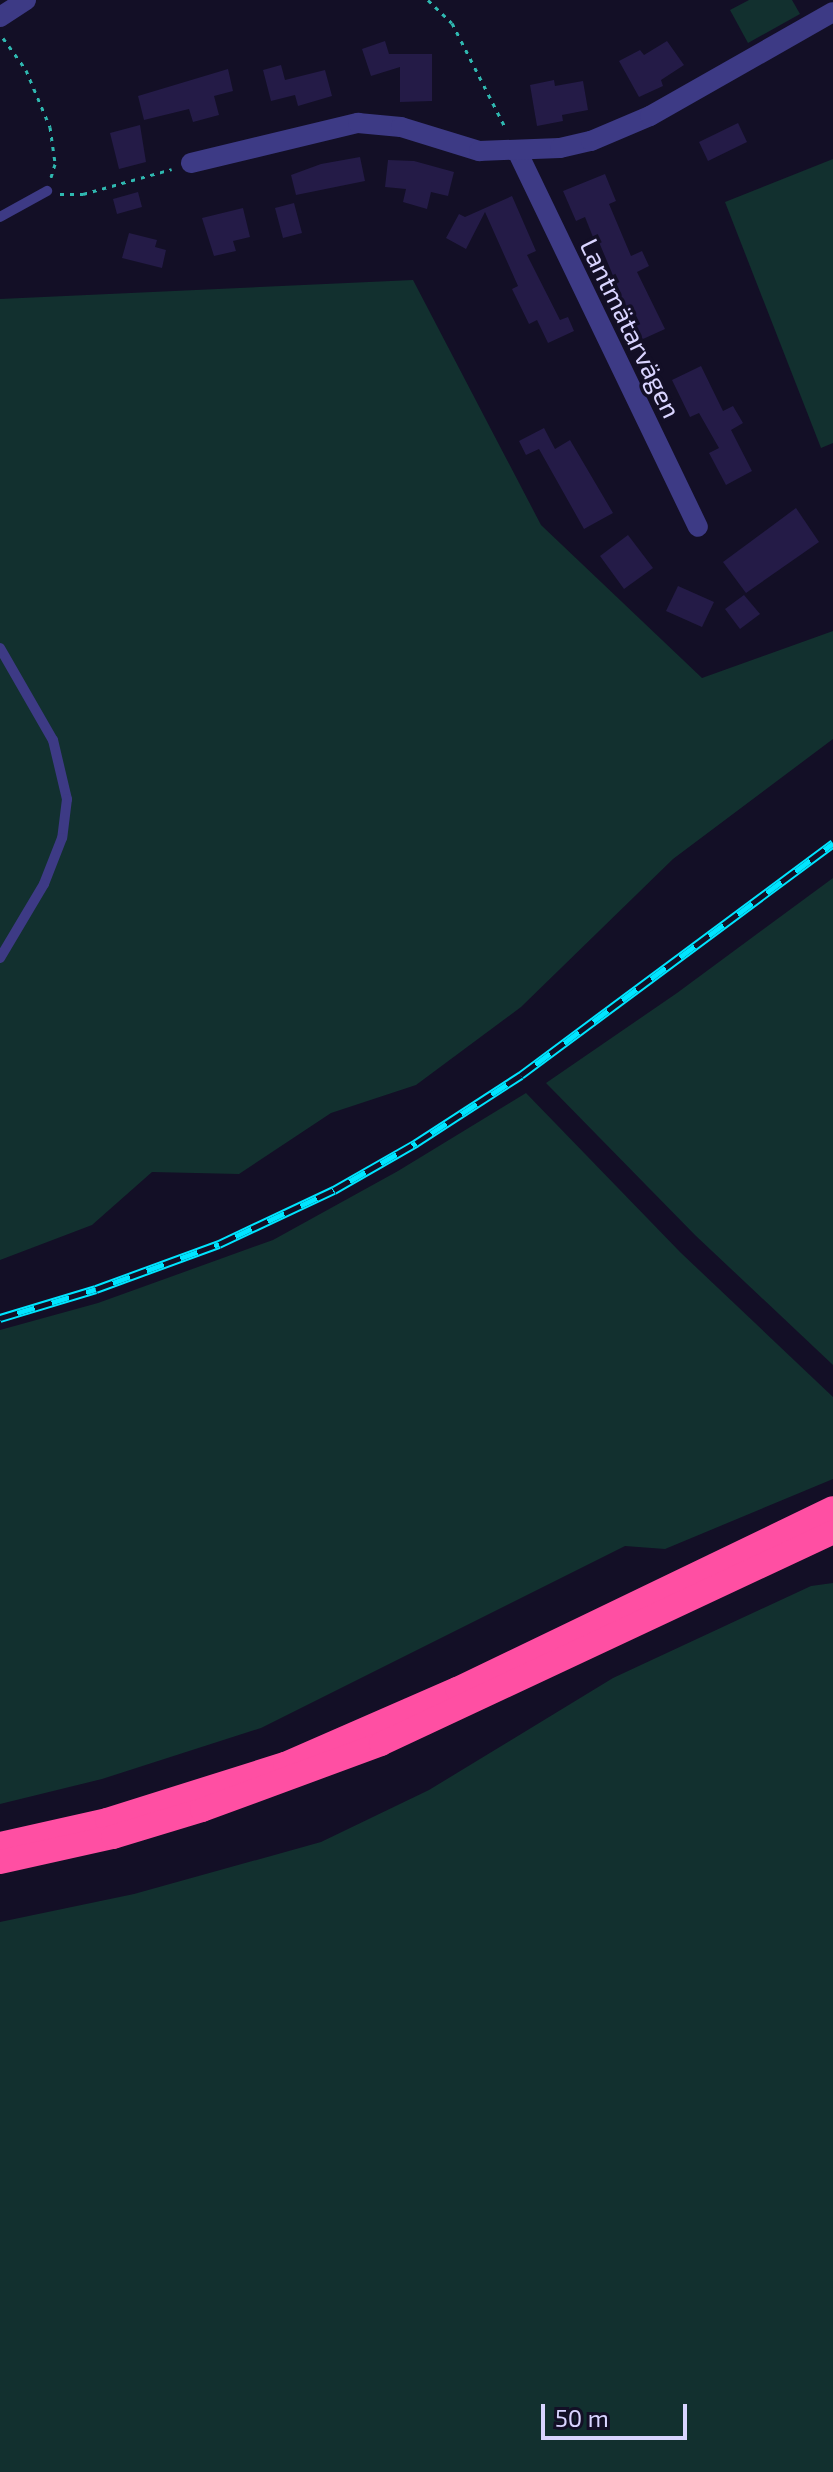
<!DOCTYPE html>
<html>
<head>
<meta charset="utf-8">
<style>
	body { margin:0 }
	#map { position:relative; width:833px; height:2472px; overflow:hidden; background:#130f26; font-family:"Exo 2",sans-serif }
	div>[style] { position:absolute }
	.green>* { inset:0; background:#12302f }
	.building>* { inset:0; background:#241b47 }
	.path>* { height:3px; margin-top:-1.5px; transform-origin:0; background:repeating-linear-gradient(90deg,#2fb8b0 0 4px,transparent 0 10px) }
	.lane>* { height:10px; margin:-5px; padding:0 5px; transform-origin:5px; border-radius:5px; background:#3d3a85 }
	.street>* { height:20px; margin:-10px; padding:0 10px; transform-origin:10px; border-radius:10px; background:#3d3a85 }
	.highway>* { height:24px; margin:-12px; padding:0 12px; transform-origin:12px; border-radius:12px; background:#ff4fa3 }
	.rail>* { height:9px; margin-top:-4.5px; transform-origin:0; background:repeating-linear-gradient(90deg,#130f26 0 18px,#00e5ff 0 36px); box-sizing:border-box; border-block:2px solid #00e5ff }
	span { translate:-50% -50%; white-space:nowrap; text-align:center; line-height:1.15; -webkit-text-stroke:7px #130f26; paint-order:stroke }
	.street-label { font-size:26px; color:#d9d4ff }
	.scale { position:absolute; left:541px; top:2404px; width:146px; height:36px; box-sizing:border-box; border:4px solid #d9d4ff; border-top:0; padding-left:10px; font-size:24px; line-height:28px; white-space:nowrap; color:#d9d4ff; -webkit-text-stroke:6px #130f26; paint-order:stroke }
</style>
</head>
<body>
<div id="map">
	<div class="green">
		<i style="clip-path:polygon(749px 0,792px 0,800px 14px,748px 43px,730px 10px)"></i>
		<i style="clip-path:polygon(833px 159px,833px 443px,821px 448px,725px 202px)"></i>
		<i style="clip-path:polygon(413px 280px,541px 525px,702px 678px,833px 631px,833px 739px,673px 859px,521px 1007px,416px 1085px,331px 1113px,239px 1174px,152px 1172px,92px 1225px,0 1260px,0 299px)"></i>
		<i style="clip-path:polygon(833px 878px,833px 1365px,695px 1235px,546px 1083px,677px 993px)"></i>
		<i style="clip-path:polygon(526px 1093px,680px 1252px,833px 1397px,833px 1479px,665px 1549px,625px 1546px,261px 1728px,102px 1779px,0 1804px,0 1330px,98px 1303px,273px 1240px,398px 1171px)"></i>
		<i style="clip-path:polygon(833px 1583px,833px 2472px,0 2472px,0 1922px,134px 1894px,321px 1842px,429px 1790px,613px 1678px,811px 1586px)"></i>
	</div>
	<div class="building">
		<i style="clip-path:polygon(385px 41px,389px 54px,432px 54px,432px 101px,400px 102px,400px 67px,371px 76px,362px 49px)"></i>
		<i style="clip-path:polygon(667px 41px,684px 65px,661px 80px,663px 86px,639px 97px,619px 61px,640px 50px,644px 55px)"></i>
		<i style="clip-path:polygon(281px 65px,285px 80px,325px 70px,332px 96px,298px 106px,295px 95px,271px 101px,263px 70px)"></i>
		<i style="clip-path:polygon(228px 69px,233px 91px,214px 96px,219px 115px,193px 122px,189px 109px,144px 120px,138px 96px)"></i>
		<i style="clip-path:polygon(554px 80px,555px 86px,583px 81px,588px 110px,562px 115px,563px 121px,537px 126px,530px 85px)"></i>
		<i style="clip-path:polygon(738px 123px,747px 142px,708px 161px,699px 142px)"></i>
		<i style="clip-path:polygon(140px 125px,146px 162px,119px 169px,110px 133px)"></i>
		<i style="clip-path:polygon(360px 157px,365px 181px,296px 195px,291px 175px,321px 164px)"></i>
		<i style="clip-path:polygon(388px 160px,414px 161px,454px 172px,448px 196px,431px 192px,427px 209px,403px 202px,406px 189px,385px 187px)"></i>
		<i style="clip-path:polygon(605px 174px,616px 201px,609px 204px,631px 256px,642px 251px,649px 266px,637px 272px,665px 329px,632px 344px,608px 290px,617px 285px,596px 235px,593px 237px,585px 217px,576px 221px,563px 191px)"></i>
		<i style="clip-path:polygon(138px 192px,142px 207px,117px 214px,113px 199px)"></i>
		<i style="clip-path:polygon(512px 196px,536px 251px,527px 255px,560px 320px,568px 317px,574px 331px,548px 343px,537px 320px,529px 324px,512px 289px,518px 286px,485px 212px,466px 249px,446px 238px,459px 214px,465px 217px)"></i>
		<i style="clip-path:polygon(294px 203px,302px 233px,283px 238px,275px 208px)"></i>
		<i style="clip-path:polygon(243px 208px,250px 237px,233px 241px,236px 251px,214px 256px,202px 218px)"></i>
		<i style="clip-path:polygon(129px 233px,157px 240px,155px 247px,166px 250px,162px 268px,122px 258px)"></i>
		<i style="clip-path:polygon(701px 366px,723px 411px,733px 406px,743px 423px,731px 430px,752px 471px,726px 485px,709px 453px,719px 448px,699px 413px,690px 417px,672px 380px)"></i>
		<i style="clip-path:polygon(544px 428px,555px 449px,570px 440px,613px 513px,584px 529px,539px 449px,526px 455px,519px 441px)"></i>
		<i style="clip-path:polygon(796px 508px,819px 542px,746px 593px,723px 562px)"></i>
		<i style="clip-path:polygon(628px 535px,653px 568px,624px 589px,600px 556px)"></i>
		<i style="clip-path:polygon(678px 586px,714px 602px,702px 627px,666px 611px)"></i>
		<i style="clip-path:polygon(744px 595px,760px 614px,740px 629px,725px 609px)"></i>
	</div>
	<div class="path">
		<i style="left:428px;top:0;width:33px;rotate:44deg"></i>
		<i style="left:452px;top:23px;width:119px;rotate:63deg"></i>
		<i style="left:3px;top:38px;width:39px;rotate:54deg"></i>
		<i style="left:26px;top:70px;width:62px;rotate:67.2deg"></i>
		<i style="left:50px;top:127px;width:37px;rotate:82deg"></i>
		<i style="left:55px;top:164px;width:14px;rotate:107deg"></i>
		<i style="left:60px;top:194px;width:23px"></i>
		<i style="left:83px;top:194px;width:92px;rotate:-15.7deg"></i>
	</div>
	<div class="lane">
		<i style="left:0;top:217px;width:54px;rotate:-29deg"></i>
		<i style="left:0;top:648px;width:106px;rotate:60.1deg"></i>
		<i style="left:53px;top:740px;width:61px;rotate:76.7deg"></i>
		<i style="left:67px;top:799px;width:39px;rotate:97deg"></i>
		<i style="left:62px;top:838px;width:49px;rotate:111.4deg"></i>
		<i style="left:44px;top:884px;width:86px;rotate:120.7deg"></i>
	</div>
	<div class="street">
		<i style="left:0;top:17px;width:31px;rotate:-33deg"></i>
		<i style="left:517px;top:151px;width:417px;rotate:64.3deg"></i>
		<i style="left:191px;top:163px;width:172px;rotate:-13.5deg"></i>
		<i style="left:358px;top:123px;width:43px;rotate:5.3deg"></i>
		<i style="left:401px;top:127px;width:82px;rotate:17.1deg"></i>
		<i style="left:479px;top:151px;width:81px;rotate:-2.1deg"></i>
		<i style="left:560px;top:148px;width:32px;rotate:-13deg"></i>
		<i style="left:591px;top:141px;width:64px;rotate:-23deg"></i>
		<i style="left:650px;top:116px;width:210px;rotate:-29.6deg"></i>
	</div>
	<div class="highway">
		<i style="left:0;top:1844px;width:110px;rotate:-12.6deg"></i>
		<i style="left:107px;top:1820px;width:187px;rotate:-17.5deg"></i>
		<i style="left:285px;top:1764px;width:188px;rotate:-23.6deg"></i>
		<i style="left:457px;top:1689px;width:417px;rotate:-25.7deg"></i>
		<i style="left:0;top:1862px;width:116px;rotate:-12.5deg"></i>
		<i style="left:113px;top:1837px;width:93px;rotate:-16.9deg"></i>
		<i style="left:202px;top:1810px;width:191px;rotate:-20.2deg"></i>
		<i style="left:381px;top:1744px;width:499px;rotate:-25.1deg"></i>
	</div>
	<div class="rail">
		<i style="left:0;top:1318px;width:100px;rotate:-16.8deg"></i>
		<i style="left:96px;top:1289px;width:131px;rotate:-20.1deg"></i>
		<i style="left:219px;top:1244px;width:127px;rotate:-25.2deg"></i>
		<i style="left:334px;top:1190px;width:95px;rotate:-29.8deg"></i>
		<i style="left:416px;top:1143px;width:125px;rotate:-32.9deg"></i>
		<i style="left:521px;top:1075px;width:389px;rotate:-36.6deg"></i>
	</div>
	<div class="street-label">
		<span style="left:631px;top:328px;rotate:64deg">Lantmätarvägen</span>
	</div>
	<div class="scale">50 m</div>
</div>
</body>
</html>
